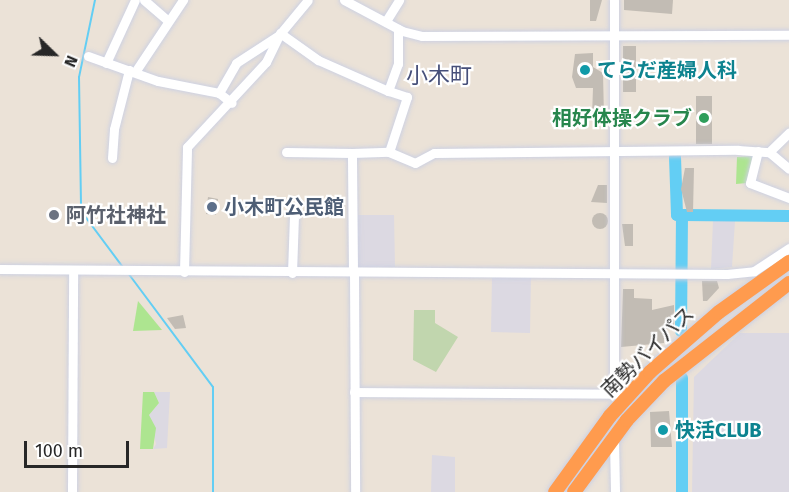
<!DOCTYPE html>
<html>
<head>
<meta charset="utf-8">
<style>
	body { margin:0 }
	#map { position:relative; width:789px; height:492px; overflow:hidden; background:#ebe2d7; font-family:"Fira Sans","Noto Sans JP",sans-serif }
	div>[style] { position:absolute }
	.industrial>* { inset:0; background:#dcd9e2 }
	.green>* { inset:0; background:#ade590 }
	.cemetery>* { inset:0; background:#c1d6ae }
	.stream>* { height:2px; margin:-1px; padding:0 1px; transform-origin:1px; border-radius:1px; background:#63cef4 }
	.river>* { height:12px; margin:-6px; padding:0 6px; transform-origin:6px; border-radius:6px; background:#63cef4 }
	.building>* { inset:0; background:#c2bcb4 }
	.round { border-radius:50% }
	.roads { filter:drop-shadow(0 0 2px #cdd1e2) drop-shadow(0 0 2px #cdd1e2) }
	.minor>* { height:9px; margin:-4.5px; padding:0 4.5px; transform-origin:4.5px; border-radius:4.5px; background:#fff }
	.highway>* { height:14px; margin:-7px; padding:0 7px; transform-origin:7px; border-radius:7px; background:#ff9b4e }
	.dots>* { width:16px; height:16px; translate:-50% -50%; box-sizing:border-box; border:3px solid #fff; border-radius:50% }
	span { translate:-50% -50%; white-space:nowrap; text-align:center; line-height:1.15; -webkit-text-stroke:4.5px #fff; paint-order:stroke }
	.culture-label { font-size:20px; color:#0d838f; font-weight:700 }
	.left { translate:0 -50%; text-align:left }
	.leisure-label { font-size:20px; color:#27864d; font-weight:700 }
	.right { translate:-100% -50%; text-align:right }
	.service-label { font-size:20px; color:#4e5e75; font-weight:700 }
	.worship-label { font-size:20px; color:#5b616d; font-weight:700 }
	.street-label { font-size:20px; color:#272727 }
	.quarter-label { font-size:22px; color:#464f79 }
	.north { position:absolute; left:24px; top:24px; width:60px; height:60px; -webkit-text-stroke:4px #fff; paint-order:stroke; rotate:113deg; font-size:16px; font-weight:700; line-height:24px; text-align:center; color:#272727 }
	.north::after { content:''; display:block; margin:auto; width:21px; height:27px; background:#272727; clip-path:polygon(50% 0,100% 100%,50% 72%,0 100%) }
	.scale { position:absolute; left:24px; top:441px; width:105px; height:27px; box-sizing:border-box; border:3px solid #272727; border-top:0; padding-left:8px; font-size:18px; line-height:21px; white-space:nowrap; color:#272727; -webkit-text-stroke:4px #fff; paint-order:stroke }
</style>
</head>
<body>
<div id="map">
	<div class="industrial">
		<i style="clip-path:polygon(356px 215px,394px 215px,395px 267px,356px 267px)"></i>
		<i style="clip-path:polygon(713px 221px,735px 221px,732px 267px,711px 269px)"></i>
		<i style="clip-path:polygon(531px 276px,530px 333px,491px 332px,492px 277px)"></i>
		<i style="clip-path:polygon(740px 333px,789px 333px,789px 492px,692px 492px,694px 377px)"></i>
		<i style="clip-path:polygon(154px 392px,170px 392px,167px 448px,153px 449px,156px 444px,149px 415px,159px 403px)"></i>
		<i style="clip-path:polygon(432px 455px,455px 457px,455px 492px,431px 492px)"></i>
	</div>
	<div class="green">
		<i style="clip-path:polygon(754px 156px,747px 183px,736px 184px,737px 157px)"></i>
		<i style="clip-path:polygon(138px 301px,162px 330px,133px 331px)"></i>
		<i style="clip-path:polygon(143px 392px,154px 392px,159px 403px,149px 415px,156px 428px,153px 449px,140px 449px)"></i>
	</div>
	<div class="cemetery">
		<i style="clip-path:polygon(414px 310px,435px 310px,435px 323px,458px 337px,436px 372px,413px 360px)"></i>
	</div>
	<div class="stream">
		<i style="left:95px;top:0;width:79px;rotate:101.7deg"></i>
		<i style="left:79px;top:77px;width:134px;rotate:89.1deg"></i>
		<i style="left:81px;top:211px;width:69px;rotate:53.3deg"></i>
		<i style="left:128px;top:273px;width:142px;rotate:53.3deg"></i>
		<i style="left:213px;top:387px;width:105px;rotate:90deg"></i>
	</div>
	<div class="river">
		<i style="left:675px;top:157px;width:58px;rotate:88deg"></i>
		<i style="left:677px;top:215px;width:5px"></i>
		<i style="left:682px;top:215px;width:116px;rotate:90.5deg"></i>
		<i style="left:682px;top:215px;width:107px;rotate:0.5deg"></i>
		<i style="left:682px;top:492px;width:114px;rotate:-90deg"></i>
	</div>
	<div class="building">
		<i style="clip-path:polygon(590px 0,602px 0,596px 21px,590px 21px)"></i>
		<i style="clip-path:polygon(624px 0,673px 0,672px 14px,624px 10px)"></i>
		<i style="clip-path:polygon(623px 46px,636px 46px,636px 92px,623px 92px)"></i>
		<i style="clip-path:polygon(593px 53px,593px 67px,603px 73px,604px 117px,592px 116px,593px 88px,576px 88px,572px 77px,575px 54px)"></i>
		<i style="clip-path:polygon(696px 96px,712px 96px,712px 144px,696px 144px)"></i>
		<i style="clip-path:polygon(685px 168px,694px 168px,693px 212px,687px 212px,681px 189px)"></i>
		<i style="clip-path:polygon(598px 185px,607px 185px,607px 203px,591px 202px)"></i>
		<i style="clip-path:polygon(208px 197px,218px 199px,216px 215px,206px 214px)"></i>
		<i class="round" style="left:592px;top:213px;width:16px;height:16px"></i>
		<i style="clip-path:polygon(622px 224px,633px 224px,633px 246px,625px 246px)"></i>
		<i style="clip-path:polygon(702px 281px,717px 281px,719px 288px,707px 301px,703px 301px)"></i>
		<i style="clip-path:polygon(623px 289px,634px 289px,634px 298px,652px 299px,652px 310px,674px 305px,674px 329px,664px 329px,664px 343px,621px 347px)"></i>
		<i style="clip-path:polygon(183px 315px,186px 328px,175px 329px,167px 318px)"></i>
		<i style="clip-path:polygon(669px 411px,672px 447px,651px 447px,650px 412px)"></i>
	</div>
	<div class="roads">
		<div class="minor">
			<i style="left:144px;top:0;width:30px;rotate:41deg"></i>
			<i style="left:344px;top:0;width:66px;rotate:28.1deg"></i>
			<i style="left:402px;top:31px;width:21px;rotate:14deg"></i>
			<i style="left:422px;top:36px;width:367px;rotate:-0.2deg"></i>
			<i style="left:614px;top:0;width:392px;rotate:90deg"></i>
			<i style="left:386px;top:21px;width:25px;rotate:-58deg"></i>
			<i style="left:280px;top:33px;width:47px;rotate:35.4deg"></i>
			<i style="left:318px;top:60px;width:77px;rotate:23.9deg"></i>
			<i style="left:88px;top:56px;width:74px;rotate:19.7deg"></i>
			<i style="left:158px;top:81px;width:62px;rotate:11.1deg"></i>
			<i style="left:219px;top:93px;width:16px;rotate:38deg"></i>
			<i style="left:106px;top:63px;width:69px;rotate:-65.3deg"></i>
			<i style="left:135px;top:72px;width:87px;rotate:-56.3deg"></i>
			<i style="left:219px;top:93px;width:34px;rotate:-60deg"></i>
			<i style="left:236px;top:63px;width:51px;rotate:-33.1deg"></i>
			<i style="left:758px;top:151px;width:33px;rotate:104deg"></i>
			<i style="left:750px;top:183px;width:42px;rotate:21deg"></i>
			<i style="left:286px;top:152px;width:66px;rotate:0.9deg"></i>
			<i style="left:389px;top:152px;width:58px;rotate:-71.9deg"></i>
			<i style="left:407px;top:97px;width:20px;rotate:-162deg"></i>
			<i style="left:388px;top:91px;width:29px;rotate:-70deg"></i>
			<i style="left:398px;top:64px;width:35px;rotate:-90deg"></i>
			<i style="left:769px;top:152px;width:28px;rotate:-44deg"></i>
			<i style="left:112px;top:158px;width:29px;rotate:-86deg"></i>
			<i style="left:114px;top:129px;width:61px;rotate:-75.7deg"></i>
			<i style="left:0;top:269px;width:727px;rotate:0.39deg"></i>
			<i style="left:727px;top:274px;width:27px;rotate:-6deg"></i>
			<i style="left:754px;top:271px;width:42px;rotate:-33.3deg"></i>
			<i style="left:184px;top:272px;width:125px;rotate:-88.6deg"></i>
			<i style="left:187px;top:147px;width:116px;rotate:-47.1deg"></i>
			<i style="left:266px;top:62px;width:30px;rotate:-64deg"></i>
			<i style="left:279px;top:35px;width:45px;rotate:-50.4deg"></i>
			<i style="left:354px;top:272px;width:220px;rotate:89.7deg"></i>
			<i style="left:292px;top:273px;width:57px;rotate:-88deg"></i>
			<i style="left:353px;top:273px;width:120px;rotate:-90.5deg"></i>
			<i style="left:352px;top:153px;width:37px;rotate:-2deg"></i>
			<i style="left:389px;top:152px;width:28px;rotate:23deg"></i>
			<i style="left:415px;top:163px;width:21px;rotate:-28deg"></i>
			<i style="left:434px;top:153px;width:304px;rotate:-0.6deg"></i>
			<i style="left:738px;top:150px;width:31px;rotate:4deg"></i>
			<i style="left:769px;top:152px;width:26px;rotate:40deg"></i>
			<i style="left:354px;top:392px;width:264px;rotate:0.4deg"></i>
			<i style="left:614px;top:439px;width:53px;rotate:88.9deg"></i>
			<i style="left:72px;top:492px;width:221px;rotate:-89.7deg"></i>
		</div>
		<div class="highway">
			<i style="left:555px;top:492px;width:94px;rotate:-54.1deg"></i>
			<i style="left:610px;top:416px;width:59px;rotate:-47.7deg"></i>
			<i style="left:650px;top:372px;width:91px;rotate:-41deg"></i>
			<i style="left:719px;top:312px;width:86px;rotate:-35.5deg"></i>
			<i style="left:574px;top:492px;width:89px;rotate:-53.6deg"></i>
			<i style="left:627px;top:420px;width:54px;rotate:-46.5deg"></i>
			<i style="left:664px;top:381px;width:159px;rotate:-38.1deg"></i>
		</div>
	</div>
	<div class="dots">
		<i style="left:585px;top:70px;background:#0f9aa8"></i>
		<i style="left:704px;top:118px;background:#2e9e5b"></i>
		<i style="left:212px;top:207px;background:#5c6f8a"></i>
		<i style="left:54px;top:215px;background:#6b7280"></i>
		<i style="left:663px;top:430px;background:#0f9aa8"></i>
	</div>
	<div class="culture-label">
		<span class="left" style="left:597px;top:70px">てらだ産婦人科</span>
		<span class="left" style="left:675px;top:430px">快活CLUB</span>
	</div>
	<div class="leisure-label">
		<span class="right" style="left:692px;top:118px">相好体操クラブ</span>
	</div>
	<div class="service-label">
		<span class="left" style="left:224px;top:207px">小木町公民館</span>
	</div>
	<div class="worship-label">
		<span class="left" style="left:66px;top:215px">阿竹社神社</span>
	</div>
	<div class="street-label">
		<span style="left:648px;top:352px;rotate:-44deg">南勢バイパス</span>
	</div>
	<div class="quarter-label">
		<span style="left:439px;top:76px">小木町</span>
	</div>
	<div class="north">N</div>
	<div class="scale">100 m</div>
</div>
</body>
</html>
